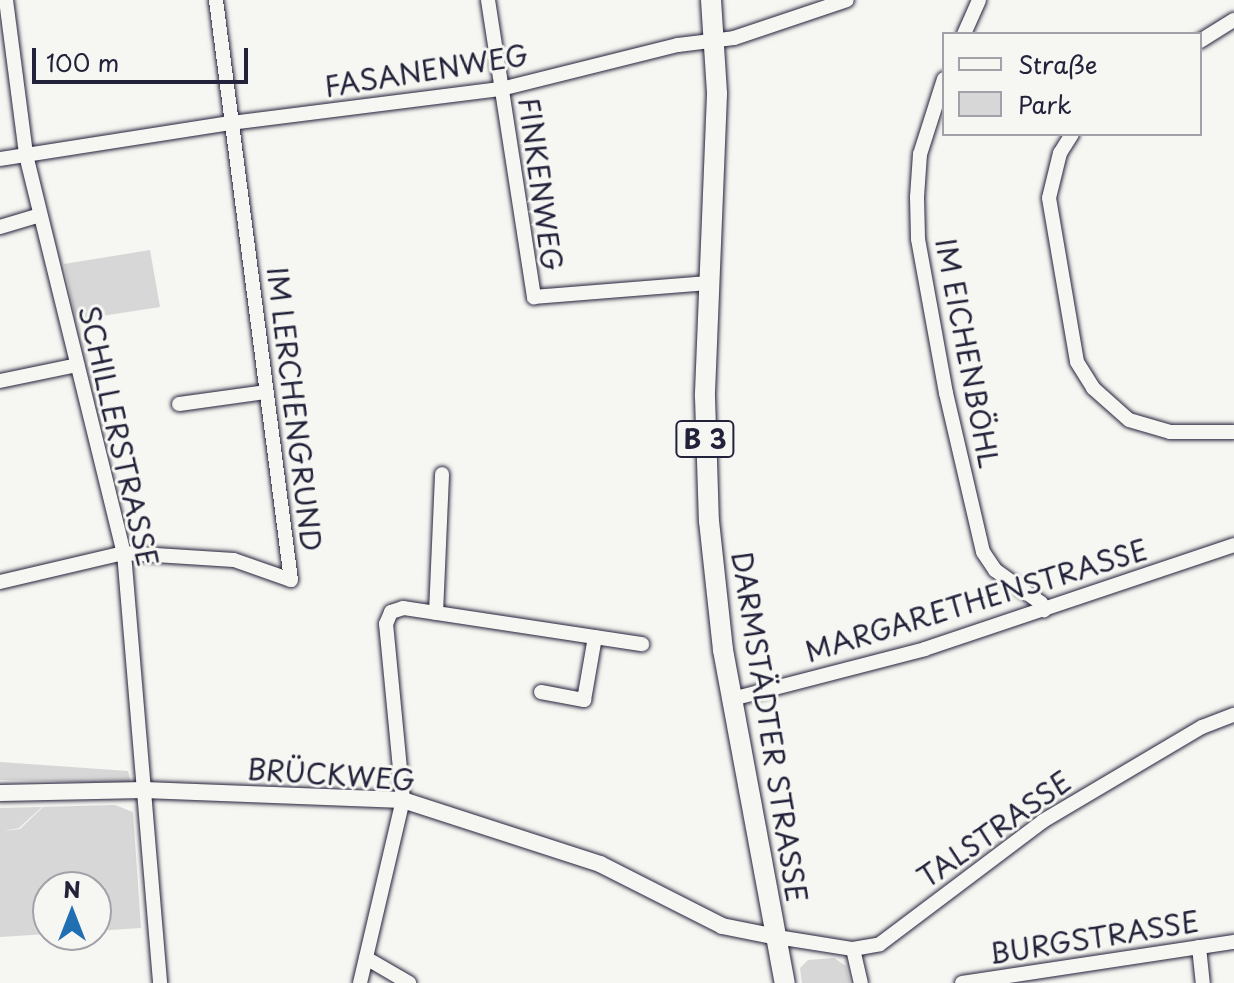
<!DOCTYPE html>
<html>
<head>
<meta charset="utf-8">
<style>
	body { margin:0 }
	#map { position:relative; width:1234px; height:983px; overflow:hidden; background:#f6f6f2; font-family:"Playpen Sans",sans-serif }
	div>[style] { position:absolute }
	.green>* { inset:0; background:#d7d7d7 }
	.roads { filter:drop-shadow(0 0 2px #22223b) drop-shadow(0 0 2px #22223b) }
	.minor>* { height:14px; margin:-7px; padding:0 7px; transform-origin:7px; border-radius:7px; background:#f6f6f2 }
	.tertiary>* { height:16px; margin:-8px; padding:0 8px; transform-origin:8px; border-radius:8px; background:#f6f6f2 }
	.primary>* { height:20px; margin:-10px; padding:0 10px; transform-origin:10px; border-radius:10px; background:#f6f6f2 }
	span { translate:-50% -50%; white-space:nowrap; text-align:center; line-height:1.15; -webkit-text-stroke:6px #f6f6f2; paint-order:stroke }
	.shield-label span { padding:2px 6px; background:#f6f6f2; border:2px solid; border-radius:6px; -webkit-text-stroke-width:0 }
	.shield-label { font-size:26px; color:#22223b; font-weight:700 }
	.street-label { font-size:28px; color:#22223b }
	.legend { position:absolute; left:942px; top:32px; width:260px; height:104px; box-sizing:border-box; background:#f6f6f2; border:2px solid #a1a1a9; margin:0; padding:10px 14px; list-style:none; font-size:24px; color:#22223b }
	.legend li { display:flex; align-items:center; gap:16px; height:40px }
	.legend b { width:40px; border:2px solid #a1a1a9 }
	.north { position:absolute; left:32px; top:871px; width:80px; height:80px; box-sizing:border-box; background:#f6f6f2; border:2px solid #a1a1a9; border-radius:50%; rotate:0deg; font-size:22px; font-weight:700; line-height:32px; text-align:center; color:#22223b }
	.north::after { content:''; display:block; margin:auto; width:28px; height:36px; background:#1f6fb2; clip-path:polygon(50% 0,100% 100%,50% 72%,0 100%) }
	.scale { position:absolute; left:32px; top:48px; width:216px; height:36px; box-sizing:border-box; border:4px solid #22223b; border-top:0; padding-left:10px; font-size:24px; line-height:28px; white-space:nowrap; color:#22223b; -webkit-text-stroke:6px #f6f6f2; paint-order:stroke }
</style>
</head>
<body>
<div id="map">
	<div class="green">
		<i style="clip-path:polygon(150px 250px,160px 307px,76px 320px,64px 264px)"></i>
		<i style="clip-path:polygon(0 762px,128px 771px,131px 783px,0 780px)"></i>
		<i style="clip-path:polygon(115px 805px,133px 812px,141px 928px,96px 931px,96px 887px,48px 887px,48px 934px,0 937px,0 808px,42px 807px,19px 828px,4px 831px,20px 829px,43px 807px)"></i>
		<i style="clip-path:polygon(834px 958px,846px 966px,850px 983px,802px 983px,800px 968px,808px 960px)"></i>
	</div>
	<div class="roads">
		<div class="minor">
			<i style="left:6px;top:0;width:156px;rotate:82.6deg"></i>
			<i style="left:26px;top:155px;width:410px;rotate:76.2deg"></i>
			<i style="left:124px;top:553px;width:432px;rotate:85.2deg"></i>
			<i style="left:488px;top:0;width:301px;rotate:81.2deg"></i>
			<i style="left:534px;top:297px;width:174px;rotate:-4.6deg"></i>
			<i style="left:964px;top:34px;width:37px;rotate:-66deg"></i>
			<i style="left:1200px;top:41px;width:40px;rotate:-32deg"></i>
			<i style="left:944px;top:79px;width:79px;rotate:107.7deg"></i>
			<i style="left:920px;top:154px;width:43px;rotate:94deg"></i>
			<i style="left:917px;top:197px;width:42px;rotate:88.6deg"></i>
			<i style="left:918px;top:239px;width:157px;rotate:79.7deg"></i>
			<i style="left:946px;top:393px;width:163px;rotate:76.9deg"></i>
			<i style="left:983px;top:552px;width:22px;rotate:56deg"></i>
			<i style="left:995px;top:570px;width:57px;rotate:35.7deg"></i>
			<i style="left:1041px;top:603px;width:8px;rotate:67deg"></i>
			<i style="left:1072px;top:134px;width:22px;rotate:122deg"></i>
			<i style="left:1060px;top:153px;width:46px;rotate:103.7deg"></i>
			<i style="left:1049px;top:198px;width:166px;rotate:80.3deg"></i>
			<i style="left:1077px;top:362px;width:31px;rotate:58deg"></i>
			<i style="left:1093px;top:388px;width:48px;rotate:41.6deg"></i>
			<i style="left:1129px;top:420px;width:43px;rotate:16.3deg"></i>
			<i style="left:1170px;top:432px;width:64px"></i>
			<i style="left:0;top:159px;width:234px;rotate:-8.9deg"></i>
			<i style="left:231px;top:123px;width:272px;rotate:-7.2deg"></i>
			<i style="left:501px;top:89px;width:182px;rotate:-14deg"></i>
			<i style="left:678px;top:45px;width:56px;rotate:-7.1deg"></i>
			<i style="left:734px;top:38px;width:119px;rotate:-18.6deg"></i>
			<i style="left:0;top:227px;width:42px;rotate:-16.7deg"></i>
			<i style="left:0;top:381px;width:79px;rotate:-11.7deg"></i>
			<i style="left:179px;top:404px;width:87px;rotate:-7.9deg"></i>
			<i style="left:0;top:582px;width:127px;rotate:-13.2deg"></i>
			<i style="left:124px;top:553px;width:110px;rotate:3.6deg"></i>
			<i style="left:234px;top:560px;width:60px;rotate:19.3deg"></i>
			<i style="left:291px;top:580px;width:585px;rotate:-97.37deg"></i>
			<i style="left:436px;top:613px;width:139px;rotate:-87.5deg"></i>
			<i style="left:541px;top:692px;width:44px;rotate:10.5deg"></i>
			<i style="left:584px;top:700px;width:64px;rotate:-80.1deg"></i>
			<i style="left:732px;top:699px;width:199px;rotate:-14.5deg"></i>
			<i style="left:925px;top:649px;width:326px;rotate:-18.6deg"></i>
			<i style="left:777px;top:937px;width:77px;rotate:9deg"></i>
			<i style="left:853px;top:949px;width:27px;rotate:-10deg"></i>
			<i style="left:880px;top:944px;width:204px;rotate:-37deg"></i>
			<i style="left:1043px;top:821px;width:185px;rotate:-30.6deg"></i>
			<i style="left:1202px;top:727px;width:34px;rotate:-21deg"></i>
			<i style="left:1199px;top:947px;width:36px;rotate:84deg"></i>
			<i style="left:853px;top:949px;width:35px;rotate:77deg"></i>
			<i style="left:366px;top:958px;width:50px;rotate:30.2deg"></i>
			<i style="left:360px;top:983px;width:188px;rotate:-76.8deg"></i>
			<i style="left:403px;top:800px;width:177px;rotate:-95.5deg"></i>
			<i style="left:386px;top:624px;width:13px;rotate:-67deg"></i>
			<i style="left:391px;top:612px;width:13px;rotate:-18deg"></i>
			<i style="left:403px;top:608px;width:242px;rotate:8.6deg"></i>
			<i style="left:962px;top:983px;width:275px;rotate:-8.6deg"></i>
		</div>
		<div class="tertiary">
			<i style="left:0;top:793px;width:144px;rotate:-1.2deg"></i>
			<i style="left:144px;top:790px;width:259px;rotate:2.2deg"></i>
			<i style="left:403px;top:800px;width:207px;rotate:18deg"></i>
			<i style="left:600px;top:864px;width:137px;rotate:26.9deg"></i>
			<i style="left:722px;top:926px;width:56px;rotate:11.3deg"></i>
		</div>
		<div class="primary">
			<i style="left:711px;top:0;width:94px;rotate:86.3deg"></i>
			<i style="left:717px;top:94px;width:303px;rotate:92.3deg"></i>
			<i style="left:705px;top:397px;width:124px;rotate:88.2deg"></i>
			<i style="left:709px;top:521px;width:130px;rotate:83.8deg"></i>
			<i style="left:723px;top:650px;width:339px;rotate:79.5deg"></i>
		</div>
	</div>
	<div class="shield-label">
		<span style="left:705px;top:439px">B 3</span>
	</div>
	<div class="street-label">
		<span style="left:426px;top:70px;rotate:-9deg">FASANENWEG</span>
		<span style="left:541px;top:184px;rotate:82deg">FINKENWEG</span>
		<span style="left:968px;top:353px;rotate:79deg">IM EICHENBÖHL</span>
		<span style="left:295px;top:409px;rotate:83deg">IM LERCHENGRUND</span>
		<span style="left:119px;top:436px;rotate:77deg">SCHILLERSTRASSE</span>
		<span style="left:976px;top:600px;rotate:-17deg">MARGARETHENSTRASSE</span>
		<span style="left:770px;top:727px;rotate:81deg">DARMSTÄDTER STRASSE</span>
		<span style="left:331px;top:774px;rotate:4deg">BRÜCKWEG</span>
		<span style="left:994px;top:829px;rotate:-35deg">TALSTRASSE</span>
		<span style="left:1094px;top:937px;rotate:-9deg">BURGSTRASSE</span>
	</div>
	<ul class="legend">
	<li><b style="height:10px;background:#f6f6f2"></b>Straße</li>
	<li><b style="height:22px;background:#d7d7d7"></b>Park</li>
	</ul>
	<div class="north">N</div>
	<div class="scale">100 m</div>
</div>
</body>
</html>
